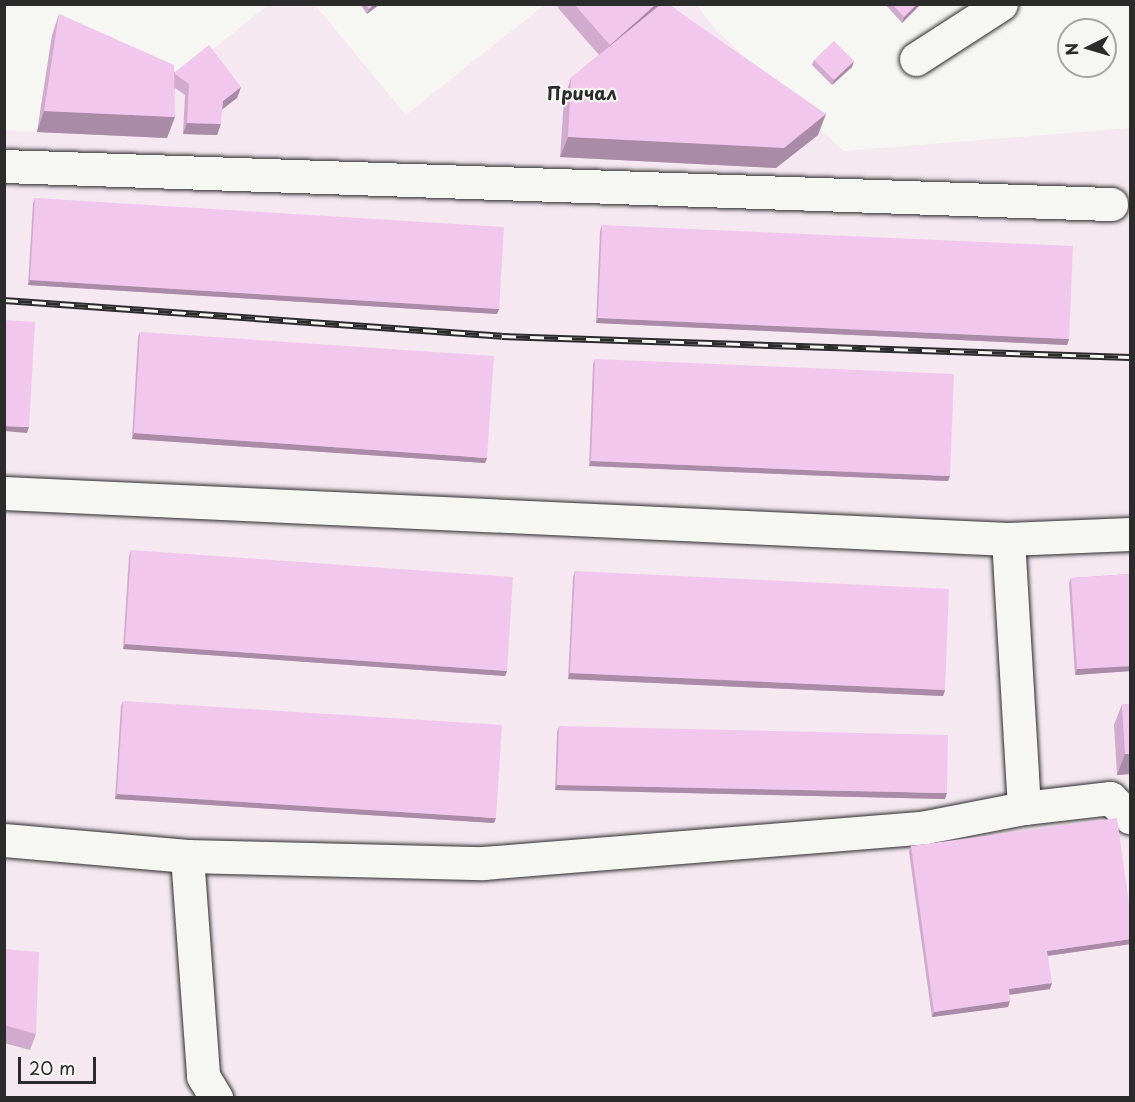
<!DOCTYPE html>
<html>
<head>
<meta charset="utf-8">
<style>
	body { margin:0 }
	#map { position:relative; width:1135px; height:1102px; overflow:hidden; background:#f6f6f2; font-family:"Playpen Sans",sans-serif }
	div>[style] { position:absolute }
	.built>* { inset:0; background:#f5e8f1 }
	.roads { filter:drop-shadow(0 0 2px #2b2b2b) drop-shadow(0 0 2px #2b2b2b) }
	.minor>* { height:33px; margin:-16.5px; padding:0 16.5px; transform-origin:16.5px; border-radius:16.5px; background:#f6f6f2 }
	.rail>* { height:7px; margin-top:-3.5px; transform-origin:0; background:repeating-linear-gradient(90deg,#f6f6f2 0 14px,#2b2b2b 0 28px); box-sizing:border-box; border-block:2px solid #2b2b2b }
	.wall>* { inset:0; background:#d0abcd }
	.shaded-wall>* { inset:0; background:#a98ba7 }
	.building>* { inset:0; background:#f2c7ee }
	span { translate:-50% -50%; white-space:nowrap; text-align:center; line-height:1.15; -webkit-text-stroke:4.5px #f6f6f2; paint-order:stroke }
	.neighbourhood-label { font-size:18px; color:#2b2b2b; font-weight:700 }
	.frame { position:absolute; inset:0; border:6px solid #2b2b2b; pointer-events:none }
	.north { position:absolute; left:1057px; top:18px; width:60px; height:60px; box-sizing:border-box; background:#f6f6f2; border:2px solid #a5a5a2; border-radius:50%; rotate:265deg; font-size:16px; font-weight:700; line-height:24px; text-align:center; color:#2b2b2b }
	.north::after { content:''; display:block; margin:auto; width:21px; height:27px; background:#2b2b2b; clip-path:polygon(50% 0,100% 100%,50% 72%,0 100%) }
	.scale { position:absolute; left:18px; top:1057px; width:78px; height:27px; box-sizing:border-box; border:3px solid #2b2b2b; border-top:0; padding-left:8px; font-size:18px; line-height:21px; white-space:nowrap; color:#2b2b2b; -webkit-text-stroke:4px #f6f6f2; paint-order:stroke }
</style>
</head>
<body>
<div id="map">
	<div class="built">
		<i style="clip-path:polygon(269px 4px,315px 5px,406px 115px,544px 5px,696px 4px,715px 29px,843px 151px,1130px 128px,1130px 1097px,5px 1097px,4px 130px,37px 132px,52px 35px,167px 86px)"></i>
	</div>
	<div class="roads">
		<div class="minor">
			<i style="left:916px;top:59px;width:101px;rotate:-32.9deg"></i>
			<i style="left:4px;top:166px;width:1108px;rotate:1.97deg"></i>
			<i style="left:4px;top:493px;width:1005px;rotate:2.62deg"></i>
			<i style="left:1008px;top:539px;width:122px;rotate:-2.3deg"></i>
			<i style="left:1024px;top:808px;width:87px;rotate:-6.6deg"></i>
			<i style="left:1110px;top:798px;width:28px;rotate:44deg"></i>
			<i style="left:4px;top:840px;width:184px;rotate:5deg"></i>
			<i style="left:187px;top:856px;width:296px;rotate:1.4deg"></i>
			<i style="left:483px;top:863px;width:444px;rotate:-4.6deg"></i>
			<i style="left:926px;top:827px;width:100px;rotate:-11deg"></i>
			<i style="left:1024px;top:808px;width:269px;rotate:-93.4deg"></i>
			<i style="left:187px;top:856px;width:221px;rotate:85.8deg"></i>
			<i style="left:203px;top:1076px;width:26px;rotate:59deg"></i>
		</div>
	</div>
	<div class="rail">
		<i style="left:4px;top:300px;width:499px;rotate:4.1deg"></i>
		<i style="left:502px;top:336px;width:628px;rotate:1.92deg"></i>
	</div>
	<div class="wall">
		<i style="clip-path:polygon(360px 4px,380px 4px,367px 14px)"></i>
		<i style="clip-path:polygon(559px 4px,669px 4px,818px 135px,776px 168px,560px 157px,564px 99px,571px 78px,599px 55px,558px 8px)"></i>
		<i style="clip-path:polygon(885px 4px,921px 4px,902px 23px)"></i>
		<i style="clip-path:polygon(59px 14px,175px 72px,241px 87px,237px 98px,222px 109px,217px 135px,183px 134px,185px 95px,175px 88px,167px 138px,37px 132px,52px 35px)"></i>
		<i style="clip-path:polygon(814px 60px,852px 67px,832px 85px,812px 65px)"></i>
		<i style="clip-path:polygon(35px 198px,499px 309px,497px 314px,28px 285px,33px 203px)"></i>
		<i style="clip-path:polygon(602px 225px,1069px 339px,1067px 345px,596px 323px,600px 231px)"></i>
		<i style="clip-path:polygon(140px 332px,485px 463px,132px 439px,138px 337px)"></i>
		<i style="clip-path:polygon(595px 359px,948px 481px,589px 466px,593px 364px)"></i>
		<i style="clip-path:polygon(131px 550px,507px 671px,505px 676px,123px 649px,129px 556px)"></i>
		<i style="clip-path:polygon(575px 571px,945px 690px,943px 696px,568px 679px,573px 577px)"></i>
		<i style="clip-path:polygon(1131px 574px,1131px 671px,1075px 675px,1069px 583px,1071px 578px)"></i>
		<i style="clip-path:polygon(123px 701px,494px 823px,115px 799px,121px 706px)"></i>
		<i style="clip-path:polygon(1122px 704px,1131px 774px,1117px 775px,1114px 725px)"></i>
		<i style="clip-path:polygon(559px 726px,945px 799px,555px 790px,557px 732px)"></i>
		<i style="clip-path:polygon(911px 846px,1131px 918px,1131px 944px,1048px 956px,1050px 989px,1009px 995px,1008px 1007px,932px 1017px,909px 852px)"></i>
		<i style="clip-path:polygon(4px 949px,36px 1034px,30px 1050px,4px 1043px)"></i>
	</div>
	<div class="shaded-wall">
		<i style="clip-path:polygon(374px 4px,380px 4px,367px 14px,369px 9px)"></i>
		<i style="clip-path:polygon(656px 4px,669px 4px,604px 61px,610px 45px)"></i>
		<i style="clip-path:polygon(917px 4px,921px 4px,902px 23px,904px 17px)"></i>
		<i style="clip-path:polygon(854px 61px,852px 67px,832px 85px,834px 80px)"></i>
		<i style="clip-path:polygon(241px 87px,237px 98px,219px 112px,223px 101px)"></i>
		<i style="clip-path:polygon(44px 111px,175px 117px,167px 138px,37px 132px)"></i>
		<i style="clip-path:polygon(826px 114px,818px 135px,776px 168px,560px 157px,568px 137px)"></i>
		<i style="clip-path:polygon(187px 123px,221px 124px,217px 135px,183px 134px)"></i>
		<i style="clip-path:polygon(30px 280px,499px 309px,497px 314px,28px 285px)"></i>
		<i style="clip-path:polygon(598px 318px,1069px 339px,1067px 345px,596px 323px)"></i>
		<i style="clip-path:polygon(4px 426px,29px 427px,27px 433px,4px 431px)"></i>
		<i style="clip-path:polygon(134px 433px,487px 458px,485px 463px,132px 439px)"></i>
		<i style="clip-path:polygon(591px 461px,950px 476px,948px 481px,589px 466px)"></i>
		<i style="clip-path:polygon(125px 644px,507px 671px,505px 676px,123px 649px)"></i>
		<i style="clip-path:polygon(1131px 666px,1131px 671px,1075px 675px,1077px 669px)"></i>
		<i style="clip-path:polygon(570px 673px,945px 690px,943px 696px,568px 679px)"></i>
		<i style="clip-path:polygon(1125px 754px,1131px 754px,1131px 774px,1117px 775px)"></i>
		<i style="clip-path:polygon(557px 785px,947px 793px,945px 799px,555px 790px)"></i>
		<i style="clip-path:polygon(117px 794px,496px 818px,494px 823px,115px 799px)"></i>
		<i style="clip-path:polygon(1131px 939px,1131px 944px,1045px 956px,1047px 951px)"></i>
		<i style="clip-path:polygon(1052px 983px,1050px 989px,1007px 995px,1009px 989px)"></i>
		<i style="clip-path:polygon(1010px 1001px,1008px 1007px,932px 1017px,934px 1012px)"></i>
	</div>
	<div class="building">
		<i style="clip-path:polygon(366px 4px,374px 4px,369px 9px)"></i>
		<i style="clip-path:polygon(574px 4px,656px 4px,610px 45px)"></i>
		<i style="clip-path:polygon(661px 4px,668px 4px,826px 114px,784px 148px,568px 137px,571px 78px)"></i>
		<i style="clip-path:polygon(892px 4px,917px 4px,904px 17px)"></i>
		<i style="clip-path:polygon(59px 14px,174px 65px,175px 117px,44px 111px)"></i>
		<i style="clip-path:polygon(834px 41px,854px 61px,834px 80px,814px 60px)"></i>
		<i style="clip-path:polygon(209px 45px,241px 87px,223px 101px,221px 124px,187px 123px,189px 84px,175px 74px,175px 72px)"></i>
		<i style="clip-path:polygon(35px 198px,504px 227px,499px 309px,30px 280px)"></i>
		<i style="clip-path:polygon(602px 225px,1073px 246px,1069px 339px,598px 318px)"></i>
		<i style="clip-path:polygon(4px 320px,35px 322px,29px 427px,4px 426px)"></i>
		<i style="clip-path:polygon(140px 332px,494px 356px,487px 458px,134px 433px)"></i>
		<i style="clip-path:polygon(595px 359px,954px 374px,950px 476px,591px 461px)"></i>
		<i style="clip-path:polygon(131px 550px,513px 577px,507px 671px,125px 644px)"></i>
		<i style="clip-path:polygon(575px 571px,949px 589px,945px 690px,570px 673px)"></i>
		<i style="clip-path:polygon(1131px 574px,1131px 666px,1077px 669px,1071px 578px)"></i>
		<i style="clip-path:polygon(123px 701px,502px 725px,496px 818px,117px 794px)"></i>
		<i style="clip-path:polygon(1122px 704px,1131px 704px,1131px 754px,1125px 754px)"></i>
		<i style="clip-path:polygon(559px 726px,948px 735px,947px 793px,557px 785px)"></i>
		<i style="clip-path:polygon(1117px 818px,1131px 918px,1131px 939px,1047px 951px,1052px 983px,1009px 989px,1010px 1001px,934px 1012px,911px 846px)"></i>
		<i style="clip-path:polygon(4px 949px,39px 952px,36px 1034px,4px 1025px)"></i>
	</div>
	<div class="neighbourhood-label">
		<span style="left:582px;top:93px">Причал</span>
	</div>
	<div class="frame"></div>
	<div class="north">N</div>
	<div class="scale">20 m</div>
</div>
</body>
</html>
